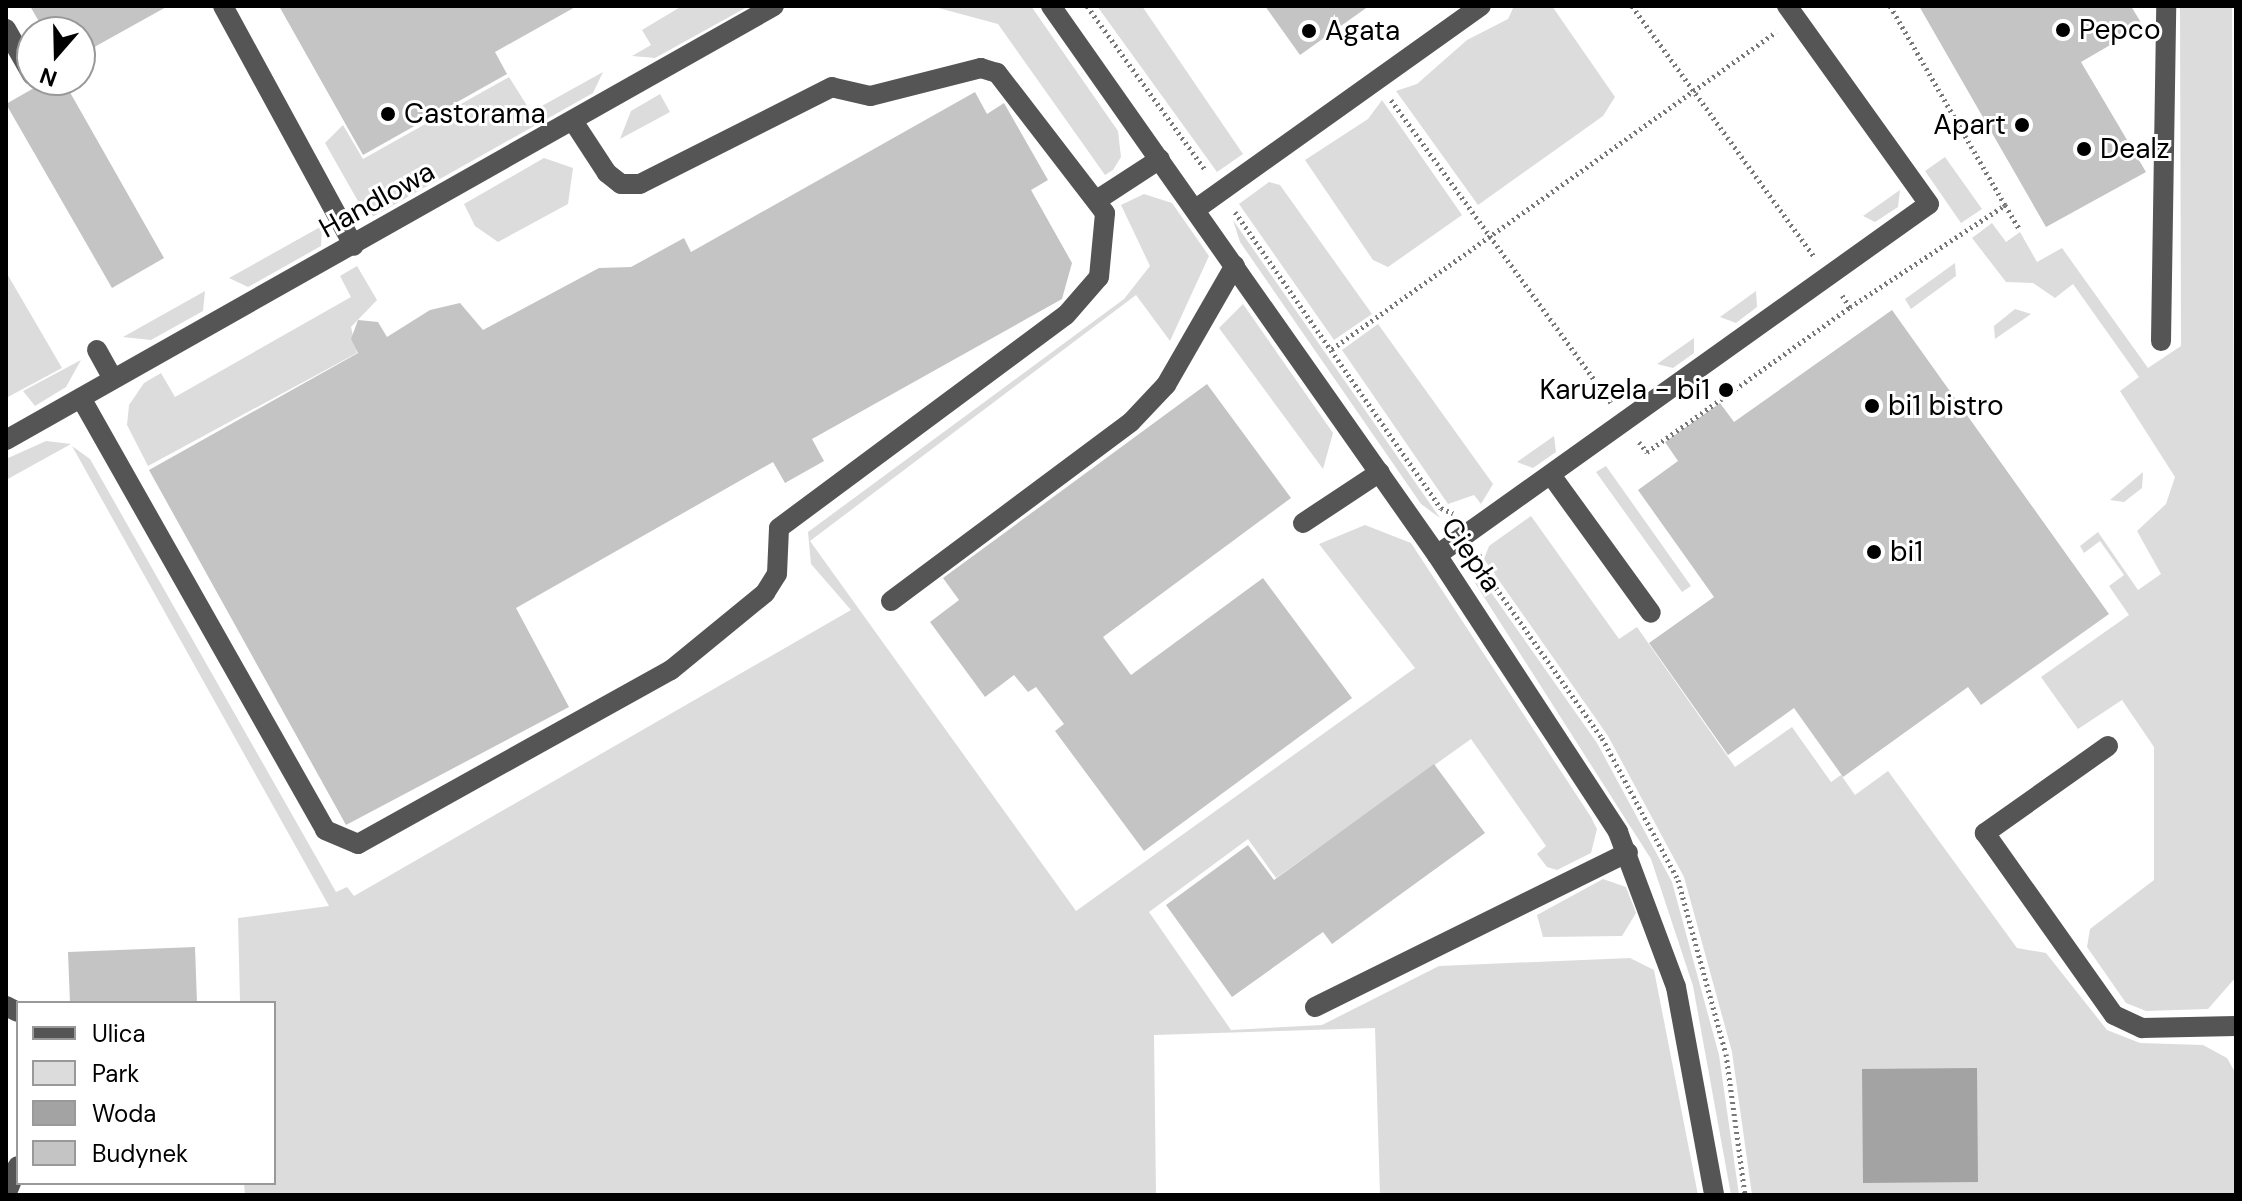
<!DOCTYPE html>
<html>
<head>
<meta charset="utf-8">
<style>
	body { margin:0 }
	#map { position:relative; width:2242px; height:1201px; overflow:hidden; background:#fff; font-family:"DM Sans",sans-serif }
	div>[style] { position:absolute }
	.green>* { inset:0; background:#dcdcdc }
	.water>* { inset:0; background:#a3a3a3 }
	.building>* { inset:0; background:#c4c4c4 }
	.path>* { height:5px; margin-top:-2.5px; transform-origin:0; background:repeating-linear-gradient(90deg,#777 0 2px,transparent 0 6px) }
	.minor>* { height:20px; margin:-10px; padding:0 10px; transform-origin:10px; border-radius:10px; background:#555 }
	.dots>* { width:22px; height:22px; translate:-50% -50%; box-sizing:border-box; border:4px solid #fff; border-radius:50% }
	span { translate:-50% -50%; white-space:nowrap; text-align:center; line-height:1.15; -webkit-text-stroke:6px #fff; paint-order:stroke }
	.poi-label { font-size:28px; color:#000 }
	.left { translate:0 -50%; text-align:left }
	.right { translate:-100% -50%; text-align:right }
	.street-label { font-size:28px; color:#000 }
	.frame { position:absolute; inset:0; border:8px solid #000; pointer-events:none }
	.legend { position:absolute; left:16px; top:1001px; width:260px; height:184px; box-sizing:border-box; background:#fff; border:2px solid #999; margin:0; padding:10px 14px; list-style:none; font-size:24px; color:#000 }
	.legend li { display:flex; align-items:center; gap:16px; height:40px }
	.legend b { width:40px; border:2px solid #999 }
	.north { position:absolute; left:16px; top:16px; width:80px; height:80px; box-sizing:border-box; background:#fff; border:2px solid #999; border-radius:50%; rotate:200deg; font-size:22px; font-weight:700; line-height:32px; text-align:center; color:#000 }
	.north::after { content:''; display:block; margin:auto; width:28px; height:36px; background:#000; clip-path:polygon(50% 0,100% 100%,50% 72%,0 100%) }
</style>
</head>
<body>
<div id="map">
	<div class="green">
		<i style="clip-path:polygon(682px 6px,749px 6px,655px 58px,632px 56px,651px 45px,642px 30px)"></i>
		<i style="clip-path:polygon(931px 6px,1031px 6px,1118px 131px,1121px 157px,1113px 170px,1105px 175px,998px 24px)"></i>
		<i style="clip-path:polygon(1097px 6px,1142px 6px,1243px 154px,1217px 172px)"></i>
		<i style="clip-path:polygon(1514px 6px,1552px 6px,1615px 97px,1603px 116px,1478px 205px,1396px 91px,1417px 84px,1467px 40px,1508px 19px)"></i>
		<i style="clip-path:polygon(2180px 6px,2232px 6px,2236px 977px,2208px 1009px,2146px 1011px,2126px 1003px,2087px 947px,2090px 929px,2154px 880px,2154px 747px,2122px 700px,2078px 729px,2041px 677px,2129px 615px,2109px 586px,2124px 575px,2100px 541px,2084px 553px,2080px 546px,2098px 532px,2138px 590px,2161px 574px,2137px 531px,2166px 504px,2175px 477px,2120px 391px,2139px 377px,2073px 284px,2055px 298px,2033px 283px,2006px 282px,1972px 238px,1992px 223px,2006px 242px,2020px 232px,2037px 262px,2062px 248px,2148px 368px,2181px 346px)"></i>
		<i style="clip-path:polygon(603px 72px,593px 93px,374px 216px,367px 217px,325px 143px,343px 125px,363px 159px,509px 77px,531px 112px)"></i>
		<i style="clip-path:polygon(660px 94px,670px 112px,620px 139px,631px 111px)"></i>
		<i style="clip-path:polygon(1382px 100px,1462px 215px,1388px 267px,1373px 260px,1305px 160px,1368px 119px)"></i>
		<i style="clip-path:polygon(1945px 157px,1982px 209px,1961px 223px,1925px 171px)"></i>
		<i style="clip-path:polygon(544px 158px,573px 168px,568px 204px,498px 242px,475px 226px,464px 204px)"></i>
		<i style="clip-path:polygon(1269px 182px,1280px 185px,1372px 314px,1334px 340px,1239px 204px)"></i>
		<i style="clip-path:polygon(1900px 190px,1898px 207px,1875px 222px,1863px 216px)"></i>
		<i style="clip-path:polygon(1144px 194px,1172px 203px,1209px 256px,1170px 341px,1136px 295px,810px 541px,1076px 911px,1415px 668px,1319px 544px,1365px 525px,1411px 543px,1591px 817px,1597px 829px,1591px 853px,1557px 870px,1547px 867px,1537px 854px,1546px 846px,1471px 739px,1276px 878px,1248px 839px,1149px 912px,1231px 1030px,1322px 1025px,1439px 966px,1630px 958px,1654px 970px,1698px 1195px,1380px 1195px,1375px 1028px,1154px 1035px,1156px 1195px,245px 1195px,244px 1183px,274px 1183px,274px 1003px,240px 1003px,238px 918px,329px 906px,72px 446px,90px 459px,336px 892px,347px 887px,354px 896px,851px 610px,811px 564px,808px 532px,1124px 299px,1150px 266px,1121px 205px)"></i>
		<i style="clip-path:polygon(1233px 220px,1440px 518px,1421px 504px,1240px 242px)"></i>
		<i style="clip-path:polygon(322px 226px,321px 246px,248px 287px,229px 278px)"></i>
		<i style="clip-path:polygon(1955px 263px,1956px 276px,1911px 309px,1905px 299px)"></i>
		<i style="clip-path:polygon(357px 266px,377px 300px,351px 327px,357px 353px,148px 466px,127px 425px,129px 405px,144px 383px,161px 373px,175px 397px,351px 297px,340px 276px)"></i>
		<i style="clip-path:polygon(6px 272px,62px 368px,6px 398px)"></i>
		<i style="clip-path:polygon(205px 291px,203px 311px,151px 340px,123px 337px)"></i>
		<i style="clip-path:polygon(1756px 291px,1757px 307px,1736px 323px,1720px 317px)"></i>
		<i style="clip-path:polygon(1243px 304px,1333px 433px,1323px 469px,1219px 328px)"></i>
		<i style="clip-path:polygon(2015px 309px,2031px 314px,1995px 339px,1994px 326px)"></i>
		<i style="clip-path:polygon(1378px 324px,1493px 484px,1481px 504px,1474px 495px,1448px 504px,1342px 350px)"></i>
		<i style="clip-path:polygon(1694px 338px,1694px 353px,1673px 368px,1657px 364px)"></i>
		<i style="clip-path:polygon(81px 360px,66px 387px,35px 406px,23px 391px)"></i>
		<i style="clip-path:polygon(1554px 436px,1556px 452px,1533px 468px,1517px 462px)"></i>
		<i style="clip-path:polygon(46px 441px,71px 444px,6px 480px,6px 459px)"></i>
		<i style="clip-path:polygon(1606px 466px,1691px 586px,1682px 592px,1596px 472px)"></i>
		<i style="clip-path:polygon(2143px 472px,2142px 488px,2124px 502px,2110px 500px)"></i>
		<i style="clip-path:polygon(1531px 516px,1619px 639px,1637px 627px,1735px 767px,1792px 727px,1831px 782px,1841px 775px,1855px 795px,1888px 771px,2017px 948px,2046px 953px,2107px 1030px,2140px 1043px,2203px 1045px,2227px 1058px,2236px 1074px,2236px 1195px,1752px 1195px,1732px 1052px,1684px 877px,1608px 736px,1484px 559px,1489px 546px)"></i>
		<i style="clip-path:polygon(1469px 561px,1597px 743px,1672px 882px,1719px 1055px,1739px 1195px,1731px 1195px,1693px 986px,1651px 859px,1475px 583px)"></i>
		<i style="clip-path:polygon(1603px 879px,1626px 887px,1636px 913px,1622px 936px,1543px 937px,1537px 915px)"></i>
	</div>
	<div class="water">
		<i style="clip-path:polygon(1977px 1068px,1978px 1182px,1863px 1183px,1862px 1069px)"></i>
	</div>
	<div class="building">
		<i style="clip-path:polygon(30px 6px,168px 6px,80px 55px,80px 32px,45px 32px)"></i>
		<i style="clip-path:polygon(279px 6px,577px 6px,495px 52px,507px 74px,363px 155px)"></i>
		<i style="clip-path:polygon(1265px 6px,1369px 6px,1300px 55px)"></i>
		<i style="clip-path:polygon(1919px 6px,2131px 6px,2143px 26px,2081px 62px,2146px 172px,2046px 227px)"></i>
		<i style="clip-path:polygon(48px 80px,63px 80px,164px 258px,112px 288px,6px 104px)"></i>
		<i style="clip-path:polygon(975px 92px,987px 114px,1004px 103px,1048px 180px,1031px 190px,1072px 263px,1062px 299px,812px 439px,824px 461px,785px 483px,773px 462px,516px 608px,569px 707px,346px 825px,149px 470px,358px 353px,351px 339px,358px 320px,378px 322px,387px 337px,430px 310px,460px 303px,483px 330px,599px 268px,631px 267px,684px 238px,691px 252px)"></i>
		<i style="clip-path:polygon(1892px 310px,2109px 614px,1981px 705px,1968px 687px,1843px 777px,1794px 708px,1728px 755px,1649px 643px,1714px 597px,1638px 490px,1678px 461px,1665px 442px,1720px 403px,1734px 422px)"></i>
		<i style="clip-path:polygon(1207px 384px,1291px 498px,1103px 637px,1131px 675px,1263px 578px,1352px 698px,1144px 851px,1055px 731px,1064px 724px,1036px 687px,1028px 692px,1014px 675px,985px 697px,930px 622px,959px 600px,943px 578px)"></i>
		<i style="clip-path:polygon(1434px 764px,1485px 833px,1332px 944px,1323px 932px,1232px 997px,1166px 905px,1248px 845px,1274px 880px)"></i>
		<i style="clip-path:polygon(195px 947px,197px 1003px,70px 1003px,68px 952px)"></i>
	</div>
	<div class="path">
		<i style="left:1087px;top:6px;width:203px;rotate:54.2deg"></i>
		<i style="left:1632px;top:6px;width:311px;rotate:54deg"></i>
		<i style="left:1391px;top:100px;width:374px;rotate:54deg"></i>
		<i style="left:2005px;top:205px;width:29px;rotate:59deg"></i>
		<i style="left:1235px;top:212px;width:361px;rotate:55.2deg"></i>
		<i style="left:1441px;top:508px;width:13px;rotate:23deg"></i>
		<i style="left:1850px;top:307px;width:186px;rotate:-33.3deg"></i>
		<i style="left:2005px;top:205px;width:230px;rotate:-120deg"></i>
		<i style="left:1332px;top:349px;width:546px;rotate:-35.53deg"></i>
		<i style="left:1639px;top:442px;width:13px;rotate:51deg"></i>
		<i style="left:1647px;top:452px;width:249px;rotate:-35.5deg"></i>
		<i style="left:1850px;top:307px;width:14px;rotate:-124deg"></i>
		<i style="left:1479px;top:554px;width:14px;rotate:78deg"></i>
		<i style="left:1482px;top:568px;width:208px;rotate:54.8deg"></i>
		<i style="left:1602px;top:738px;width:161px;rotate:61.8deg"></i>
		<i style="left:1678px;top:880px;width:180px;rotate:74.6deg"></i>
		<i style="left:1726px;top:1054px;width:142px;rotate:82.3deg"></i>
	</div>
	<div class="minor">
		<i style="left:223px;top:6px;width:273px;rotate:61.4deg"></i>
		<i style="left:1051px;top:6px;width:671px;rotate:54.89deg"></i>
		<i style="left:1437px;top:555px;width:331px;rotate:56.8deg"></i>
		<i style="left:1618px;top:832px;width:165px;rotate:69.5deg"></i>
		<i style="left:1676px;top:987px;width:211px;rotate:79.6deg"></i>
		<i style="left:6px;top:29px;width:53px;rotate:60.5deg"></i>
		<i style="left:1097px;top:200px;width:75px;rotate:-33.1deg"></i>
		<i style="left:1196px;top:209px;width:350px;rotate:-35.5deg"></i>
		<i style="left:2161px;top:341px;width:335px;rotate:-89.1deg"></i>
		<i style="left:97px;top:350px;width:33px;rotate:61deg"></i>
		<i style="left:81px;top:398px;width:496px;rotate:60.5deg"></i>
		<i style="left:325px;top:830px;width:36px;rotate:23deg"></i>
		<i style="left:358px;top:844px;width:358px;rotate:-29.1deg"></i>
		<i style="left:671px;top:670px;width:122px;rotate:-39.3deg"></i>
		<i style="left:765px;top:593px;width:22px;rotate:-58deg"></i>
		<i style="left:777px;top:574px;width:46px;rotate:-87.5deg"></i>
		<i style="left:779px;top:528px;width:357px;rotate:-36.6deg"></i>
		<i style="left:1066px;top:315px;width:50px;rotate:-49deg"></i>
		<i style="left:1099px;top:277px;width:64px;rotate:-84.6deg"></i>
		<i style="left:1105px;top:213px;width:177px;rotate:-127.6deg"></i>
		<i style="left:997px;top:73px;width:17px;rotate:-163deg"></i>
		<i style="left:981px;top:68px;width:114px;rotate:165.8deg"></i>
		<i style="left:870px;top:96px;width:39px;rotate:-167deg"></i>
		<i style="left:832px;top:87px;width:215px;rotate:153.2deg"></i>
		<i style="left:640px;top:184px;width:19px;rotate:180deg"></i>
		<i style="left:621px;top:184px;width:18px;rotate:-142deg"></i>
		<i style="left:607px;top:173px;width:62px;rotate:-123.2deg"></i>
		<i style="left:6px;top:440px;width:882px;rotate:-29.47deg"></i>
		<i style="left:1551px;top:475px;width:170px;rotate:54.1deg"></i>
		<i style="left:1303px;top:523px;width:92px;rotate:-33.5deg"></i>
		<i style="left:1437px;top:555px;width:604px;rotate:-35.5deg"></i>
		<i style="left:1929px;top:204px;width:244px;rotate:-125.6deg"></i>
		<i style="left:891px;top:601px;width:299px;rotate:-36.7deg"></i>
		<i style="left:1131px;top:422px;width:51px;rotate:-46.6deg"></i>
		<i style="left:1166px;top:385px;width:138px;rotate:-60.1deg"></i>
		<i style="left:2108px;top:746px;width:151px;rotate:144.7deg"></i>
		<i style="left:1985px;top:833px;width:223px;rotate:54.7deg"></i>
		<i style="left:2114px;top:1015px;width:31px;rotate:25deg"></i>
		<i style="left:2142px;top:1028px;width:94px;rotate:-1.2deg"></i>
		<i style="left:6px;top:1006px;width:13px;rotate:27deg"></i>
		<i style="left:1315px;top:1007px;width:349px;rotate:-26.3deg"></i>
		<i style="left:6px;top:1195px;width:31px;rotate:-68deg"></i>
	</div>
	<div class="dots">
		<i style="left:2063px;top:30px;background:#000"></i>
		<i style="left:1309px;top:31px;background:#000"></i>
		<i style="left:388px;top:114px;background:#000"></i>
		<i style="left:2022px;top:125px;background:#000"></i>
		<i style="left:2084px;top:149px;background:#000"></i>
		<i style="left:1726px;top:390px;background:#000"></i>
		<i style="left:1872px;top:406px;background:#000"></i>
		<i style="left:1874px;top:552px;background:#000"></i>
	</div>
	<div class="poi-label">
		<span class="left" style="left:2079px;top:30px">Pepco</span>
		<span class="left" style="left:1325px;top:31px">Agata</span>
		<span class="left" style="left:404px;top:114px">Castorama</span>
		<span class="right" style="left:2006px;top:125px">Apart</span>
		<span class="left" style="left:2100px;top:149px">Dealz</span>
		<span class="right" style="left:1710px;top:390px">Karuzela - bi1</span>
		<span class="left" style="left:1888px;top:406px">bi1 bistro</span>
		<span class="left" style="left:1890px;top:552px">bi1</span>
	</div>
	<div class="street-label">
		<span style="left:377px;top:200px;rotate:-29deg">Handlowa</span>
		<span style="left:1471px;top:555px;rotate:56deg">Ciepła</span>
	</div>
	<div class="frame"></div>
	<ul class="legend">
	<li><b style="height:10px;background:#555"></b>Ulica</li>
	<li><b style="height:22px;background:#dcdcdc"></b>Park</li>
	<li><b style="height:22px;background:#a3a3a3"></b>Woda</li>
	<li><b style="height:22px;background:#c4c4c4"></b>Budynek</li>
	</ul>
	<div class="north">N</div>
</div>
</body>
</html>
